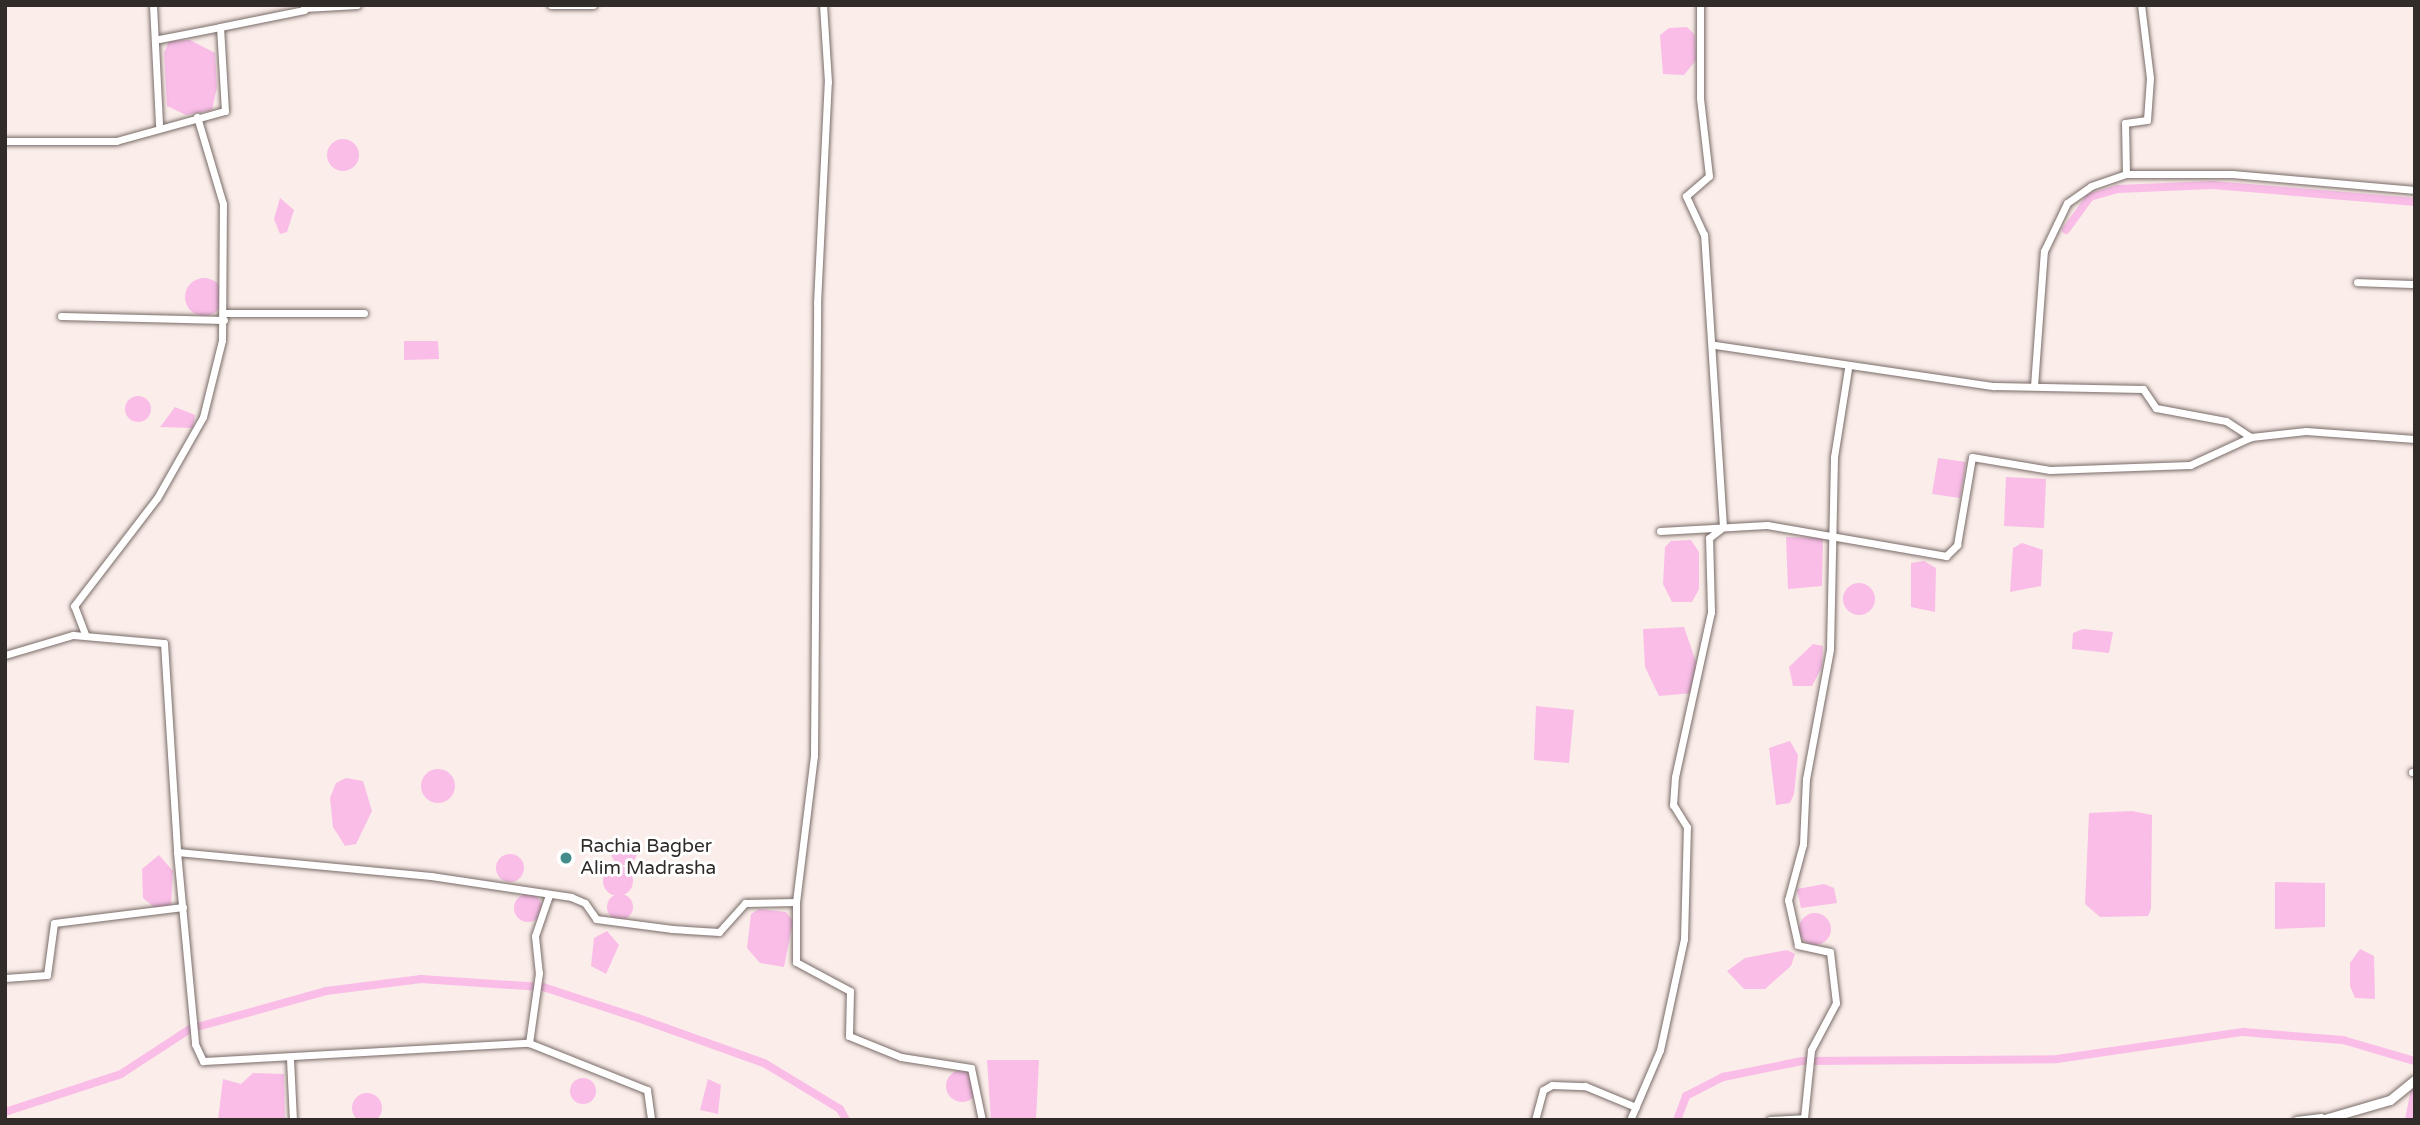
<!DOCTYPE html>
<html>
<head>
<meta charset="utf-8">
<style>
	body { margin:0 }
	#map { position:relative; width:2420px; height:1125px; overflow:hidden; background:#fbede9; font-family:"Varela Round",sans-serif }
	div>[style] { position:absolute }
	.water>* { inset:0; background:#f9bde8 }
	.round { border-radius:50% }
	.canal>* { height:8px; margin:-4px; padding:0 4px; transform-origin:4px; border-radius:4px; background:#f9bde8 }
	.roads { filter:drop-shadow(0 0 2px #786c68) drop-shadow(0 0 2px #786c68) }
	.minor>* { height:7px; margin:-3.5px; padding:0 3.5px; transform-origin:3.5px; border-radius:3.5px; background:#fff }
	.tertiary>* { height:9px; margin:-4.5px; padding:0 4.5px; transform-origin:4.5px; border-radius:4.5px; background:#fff }
	.dots>* { width:19px; height:19px; translate:-50% -50%; box-sizing:border-box; border:4px solid #fff; border-radius:50% }
	span { translate:-50% -50%; white-space:nowrap; text-align:center; line-height:1.15; -webkit-text-stroke:6px #fff; paint-order:stroke }
	.poi-label { font-size:19px; color:#312c2a }
	.left { translate:0 -50%; text-align:left }
	.frame { position:absolute; inset:0; border:7px solid #312c2a; pointer-events:none }
</style>
</head>
<body>
<div id="map">
	<div class="water">
		<i style="clip-path:polygon(1669px 28px,1687px 27px,1695px 35px,1696px 60px,1684px 75px,1663px 74px,1660px 35px)"></i>
		<i style="clip-path:polygon(190px 40px,215px 53px,217px 87px,212px 110px,186px 115px,167px 106px,164px 53px,169px 41px)"></i>
		<i class="round" style="left:327px;top:139px;width:32px;height:32px"></i>
		<i style="clip-path:polygon(280px 198px,294px 210px,287px 232px,280px 234px,274px 219px)"></i>
		<i class="round" style="left:185px;top:278px;width:38px;height:38px"></i>
		<i style="clip-path:polygon(404px 341px,438px 341px,439px 359px,404px 360px)"></i>
		<i class="round" style="left:125px;top:396px;width:26px;height:26px"></i>
		<i style="clip-path:polygon(175px 407px,195px 415px,193px 428px,160px 427px)"></i>
		<i style="clip-path:polygon(1938px 458px,1966px 462px,1960px 498px,1932px 494px)"></i>
		<i style="clip-path:polygon(2006px 477px,2046px 479px,2044px 528px,2004px 526px)"></i>
		<i style="clip-path:polygon(1786px 537px,1823px 538px,1822px 586px,1788px 589px)"></i>
		<i style="clip-path:polygon(1691px 540px,1699px 552px,1699px 589px,1692px 602px,1672px 602px,1663px 584px,1665px 547px,1671px 541px)"></i>
		<i style="clip-path:polygon(2022px 543px,2043px 550px,2041px 586px,2010px 592px,2013px 548px)"></i>
		<i style="clip-path:polygon(1924px 561px,1936px 568px,1935px 612px,1911px 607px,1911px 563px)"></i>
		<i class="round" style="left:1843px;top:583px;width:32px;height:32px"></i>
		<i style="clip-path:polygon(1684px 627px,1696px 662px,1693px 693px,1659px 696px,1645px 667px,1643px 629px)"></i>
		<i style="clip-path:polygon(2083px 629px,2113px 632px,2109px 653px,2072px 649px,2073px 633px)"></i>
		<i style="clip-path:polygon(1813px 644px,1823px 646px,1822px 667px,1812px 686px,1793px 686px,1789px 667px)"></i>
		<i style="clip-path:polygon(1536px 706px,1574px 710px,1569px 763px,1534px 760px)"></i>
		<i style="clip-path:polygon(1790px 741px,1798px 755px,1794px 794px,1790px 803px,1776px 805px,1769px 748px)"></i>
		<i class="round" style="left:421px;top:769px;width:34px;height:34px"></i>
		<i style="clip-path:polygon(346px 778px,363px 781px,372px 811px,356px 844px,345px 846px,333px 827px,330px 798px,336px 783px)"></i>
		<i style="clip-path:polygon(2132px 811px,2152px 815px,2151px 909px,2148px 916px,2100px 917px,2085px 904px,2089px 813px)"></i>
		<i class="round" style="left:611px;top:839px;width:26px;height:26px"></i>
		<i class="round" style="left:496px;top:854px;width:28px;height:28px"></i>
		<i style="clip-path:polygon(159px 855px,173px 871px,171px 905px,155px 908px,143px 898px,142px 869px)"></i>
		<i class="round" style="left:603px;top:866px;width:30px;height:30px"></i>
		<i style="clip-path:polygon(2275px 882px,2325px 883px,2325px 927px,2275px 929px)"></i>
		<i style="clip-path:polygon(1824px 884px,1834px 888px,1837px 903px,1801px 908px,1797px 889px)"></i>
		<i class="round" style="left:514px;top:894px;width:28px;height:28px"></i>
		<i class="round" style="left:607px;top:894px;width:26px;height:26px"></i>
		<i style="clip-path:polygon(759px 909px,786px 912px,793px 921px,784px 967px,760px 963px,747px 948px,751px 914px)"></i>
		<i class="round" style="left:1799px;top:913px;width:32px;height:32px"></i>
		<i style="clip-path:polygon(607px 931px,619px 945px,606px 974px,591px 966px,594px 938px)"></i>
		<i style="clip-path:polygon(2360px 949px,2374px 956px,2375px 999px,2355px 998px,2350px 986px,2350px 963px)"></i>
		<i style="clip-path:polygon(1787px 950px,1795px 954px,1791px 966px,1765px 989px,1744px 989px,1727px 971px,1745px 958px)"></i>
		<i style="clip-path:polygon(987px 1060px,1039px 1060px,1036px 1120px,991px 1120px)"></i>
		<i class="round" style="left:946px;top:1070px;width:32px;height:32px"></i>
		<i style="clip-path:polygon(253px 1073px,284px 1074px,285px 1120px,218px 1120px,223px 1079px,241px 1084px)"></i>
		<i class="round" style="left:570px;top:1078px;width:26px;height:26px"></i>
		<i style="clip-path:polygon(708px 1079px,721px 1085px,718px 1114px,700px 1110px)"></i>
		<i class="round" style="left:352px;top:1093px;width:30px;height:30px"></i>
	</div>
	<div class="canal">
		<i style="left:2066px;top:230px;width:41px;rotate:-54deg"></i>
		<i style="left:2090px;top:197px;width:29px;rotate:-16deg"></i>
		<i style="left:2118px;top:189px;width:95px;rotate:-2.4deg"></i>
		<i style="left:2213px;top:185px;width:203px;rotate:4.8deg"></i>
		<i style="left:5px;top:1112px;width:122px;rotate:-18.1deg"></i>
		<i style="left:121px;top:1074px;width:82px;rotate:-33.1deg"></i>
		<i style="left:190px;top:1029px;width:141px;rotate:-15.6deg"></i>
		<i style="left:326px;top:991px;width:96px;rotate:-7.2deg"></i>
		<i style="left:421px;top:979px;width:122px;rotate:3.8deg"></i>
		<i style="left:543px;top:987px;width:100px;rotate:18.1deg"></i>
		<i style="left:638px;top:1018px;width:134px;rotate:19.7deg"></i>
		<i style="left:764px;top:1063px;width:89px;rotate:31.2deg"></i>
		<i style="left:840px;top:1109px;width:13px;rotate:61deg"></i>
		<i style="left:1677px;top:1120px;width:26px;rotate:-69deg"></i>
		<i style="left:1686px;top:1096px;width:42px;rotate:-27.2deg"></i>
		<i style="left:1723px;top:1077px;width:81px;rotate:-11.4deg"></i>
		<i style="left:1802px;top:1061px;width:255px;rotate:-0.4deg"></i>
		<i style="left:2057px;top:1059px;width:188px;rotate:-8.3deg"></i>
		<i style="left:2243px;top:1032px;width:100px;rotate:4.6deg"></i>
		<i style="left:2343px;top:1040px;width:75px;rotate:16.3deg"></i>
		<i style="left:2409px;top:1120px;width:32px;rotate:-79deg"></i>
	</div>
	<div class="roads">
		<div class="minor">
			<i style="left:153px;top:5px;width:120px;rotate:87.1deg"></i>
			<i style="left:551px;top:5px;width:42px"></i>
			<i style="left:304px;top:8px;width:53px;rotate:-3.2deg"></i>
			<i style="left:159px;top:39px;width:62px;rotate:-11.1deg"></i>
			<i style="left:5px;top:141px;width:111px"></i>
			<i style="left:116px;top:141px;width:113px;rotate:-15.4deg"></i>
			<i style="left:225px;top:111px;width:84px;rotate:-93.4deg"></i>
			<i style="left:220px;top:27px;width:86px;rotate:-11.4deg"></i>
			<i style="left:2126px;top:174px;width:51px;rotate:-91.1deg"></i>
			<i style="left:2125px;top:123px;width:22px;rotate:-8deg"></i>
			<i style="left:2147px;top:120px;width:42px;rotate:-85.9deg"></i>
			<i style="left:2150px;top:78px;width:74px;rotate:-97deg"></i>
			<i style="left:2357px;top:282px;width:58px;rotate:2deg"></i>
			<i style="left:224px;top:313px;width:140px"></i>
			<i style="left:61px;top:316px;width:163px;rotate:1.4deg"></i>
			<i style="left:1715px;top:345px;width:282px;rotate:8.4deg"></i>
			<i style="left:1994px;top:386px;width:149px;rotate:1.2deg"></i>
			<i style="left:2143px;top:389px;width:23px;rotate:56deg"></i>
			<i style="left:2156px;top:408px;width:71px;rotate:10.5deg"></i>
			<i style="left:2226px;top:421px;width:30px;rotate:33deg"></i>
			<i style="left:2251px;top:437px;width:55px;rotate:-6.2deg"></i>
			<i style="left:2306px;top:431px;width:109px;rotate:4.2deg"></i>
			<i style="left:2034px;top:386px;width:135px;rotate:-85.8deg"></i>
			<i style="left:2044px;top:251px;width:53px;rotate:-64.4deg"></i>
			<i style="left:2067px;top:203px;width:29px;rotate:-35deg"></i>
			<i style="left:2091px;top:186px;width:37px;rotate:-19deg"></i>
			<i style="left:2126px;top:174px;width:106px"></i>
			<i style="left:2232px;top:174px;width:184px;rotate:5deg"></i>
			<i style="left:1660px;top:531px;width:107px;rotate:-3.2deg"></i>
			<i style="left:1767px;top:525px;width:182px;rotate:9.8deg"></i>
			<i style="left:1946px;top:556px;width:16px;rotate:-45deg"></i>
			<i style="left:1957px;top:545px;width:89px;rotate:-80.3deg"></i>
			<i style="left:1972px;top:457px;width:79px;rotate:9.5deg"></i>
			<i style="left:2050px;top:470px;width:140px;rotate:-2deg"></i>
			<i style="left:2190px;top:465px;width:67px;rotate:-24.7deg"></i>
			<i style="left:85px;top:634px;width:30px;rotate:-111deg"></i>
			<i style="left:74px;top:606px;width:136px;rotate:-52.5deg"></i>
			<i style="left:157px;top:498px;width:93px;rotate:-60.4deg"></i>
			<i style="left:203px;top:417px;width:79px;rotate:-76.1deg"></i>
			<i style="left:222px;top:340px;width:136px;rotate:-89.6deg"></i>
			<i style="left:223px;top:204px;width:91px;rotate:-106.6deg"></i>
			<i style="left:5px;top:655px;width:71px;rotate:-16.4deg"></i>
			<i style="left:73px;top:635px;width:91px;rotate:5deg"></i>
			<i style="left:164px;top:643px;width:209px;rotate:86.4deg"></i>
			<i style="left:177px;top:852px;width:193px;rotate:84.6deg"></i>
			<i style="left:195px;top:1044px;width:19px;rotate:65deg"></i>
			<i style="left:203px;top:1061px;width:326px;rotate:-3.2deg"></i>
			<i style="left:2412px;top:772px;width:3px"></i>
			<i style="left:177px;top:852px;width:255px;rotate:5.4deg"></i>
			<i style="left:431px;top:876px;width:142px;rotate:8.5deg"></i>
			<i style="left:571px;top:897px;width:15px;rotate:23deg"></i>
			<i style="left:585px;top:903px;width:19px;rotate:55deg"></i>
			<i style="left:596px;top:919px;width:77px;rotate:7.5deg"></i>
			<i style="left:672px;top:929px;width:47px;rotate:3.7deg"></i>
			<i style="left:719px;top:932px;width:39px;rotate:-48deg"></i>
			<i style="left:745px;top:903px;width:51px;rotate:-1.1deg"></i>
			<i style="left:796px;top:902px;width:60px;rotate:90deg"></i>
			<i style="left:796px;top:962px;width:61px;rotate:28.2deg"></i>
			<i style="left:850px;top:991px;width:45px;rotate:91.3deg"></i>
			<i style="left:849px;top:1036px;width:56px;rotate:22deg"></i>
			<i style="left:901px;top:1057px;width:71px;rotate:8.9deg"></i>
			<i style="left:971px;top:1068px;width:53px;rotate:78.1deg"></i>
			<i style="left:549px;top:895px;width:43px;rotate:108.9deg"></i>
			<i style="left:535px;top:936px;width:37px;rotate:84deg"></i>
			<i style="left:539px;top:973px;width:71px;rotate:98.1deg"></i>
			<i style="left:529px;top:1043px;width:127px;rotate:21.7deg"></i>
			<i style="left:647px;top:1090px;width:30px;rotate:82deg"></i>
			<i style="left:796px;top:902px;width:147px;rotate:-83deg"></i>
			<i style="left:814px;top:756px;width:453px;rotate:-89.6deg"></i>
			<i style="left:817px;top:303px;width:221px;rotate:-87.2deg"></i>
			<i style="left:828px;top:82px;width:77px;rotate:-93.7deg"></i>
			<i style="left:5px;top:978px;width:42px;rotate:-4.1deg"></i>
			<i style="left:47px;top:975px;width:52px;rotate:-82.3deg"></i>
			<i style="left:54px;top:923px;width:130px;rotate:-7.1deg"></i>
			<i style="left:290px;top:1059px;width:61px;rotate:87.2deg"></i>
			<i style="left:1535px;top:1120px;width:31px;rotate:-75deg"></i>
			<i style="left:1543px;top:1090px;width:10px;rotate:-29deg"></i>
			<i style="left:1552px;top:1085px;width:33px;rotate:2deg"></i>
			<i style="left:1585px;top:1086px;width:55px;rotate:22.4deg"></i>
			<i style="left:1630px;top:1120px;width:76px;rotate:-66.8deg"></i>
			<i style="left:1660px;top:1050px;width:114px;rotate:-77.8deg"></i>
			<i style="left:1684px;top:939px;width:112px;rotate:-88.5deg"></i>
			<i style="left:1687px;top:827px;width:26px;rotate:-122deg"></i>
			<i style="left:1673px;top:805px;width:28px;rotate:-86deg"></i>
			<i style="left:1675px;top:777px;width:169px;rotate:-77.7deg"></i>
			<i style="left:1711px;top:612px;width:74px;rotate:-91.5deg"></i>
			<i style="left:1709px;top:538px;width:18px;rotate:-38deg"></i>
			<i style="left:1723px;top:527px;width:293px;rotate:-93.7deg"></i>
			<i style="left:1704px;top:235px;width:43px;rotate:-114.8deg"></i>
			<i style="left:1686px;top:196px;width:30px;rotate:-41deg"></i>
			<i style="left:1709px;top:176px;width:79px;rotate:-96.6deg"></i>
			<i style="left:1700px;top:98px;width:93px;rotate:-90deg"></i>
			<i style="left:1770px;top:1120px;width:34px;rotate:-3deg"></i>
			<i style="left:1804px;top:1118px;width:68px;rotate:-84.1deg"></i>
			<i style="left:1811px;top:1050px;width:53px;rotate:-62deg"></i>
			<i style="left:1836px;top:1003px;width:51px;rotate:-96.7deg"></i>
			<i style="left:1830px;top:952px;width:33px;rotate:-168deg"></i>
			<i style="left:1798px;top:945px;width:46px;rotate:-102.5deg"></i>
			<i style="left:1788px;top:900px;width:58px;rotate:-75deg"></i>
			<i style="left:1803px;top:844px;width:65px;rotate:-87.4deg"></i>
			<i style="left:1806px;top:779px;width:132px;rotate:-79.5deg"></i>
			<i style="left:1830px;top:649px;width:192px;rotate:-88.8deg"></i>
			<i style="left:1834px;top:457px;width:89px;rotate:-81deg"></i>
			<i style="left:2296px;top:1120px;width:25px;rotate:-7deg"></i>
		</div>
		<div class="tertiary">
			<i style="left:2321px;top:1120px;width:72px;rotate:-16.2deg"></i>
			<i style="left:2390px;top:1100px;width:32px;rotate:-39deg"></i>
		</div>
	</div>
	<div class="dots">
		<i style="left:566px;top:858px;background:#448c8c"></i>
	</div>
	<div class="poi-label">
		<span class="left" style="left:580px;top:858px">Rachia Bagber<br>Alim Madrasha</span>
	</div>
	<div class="frame"></div>
</div>
</body>
</html>
